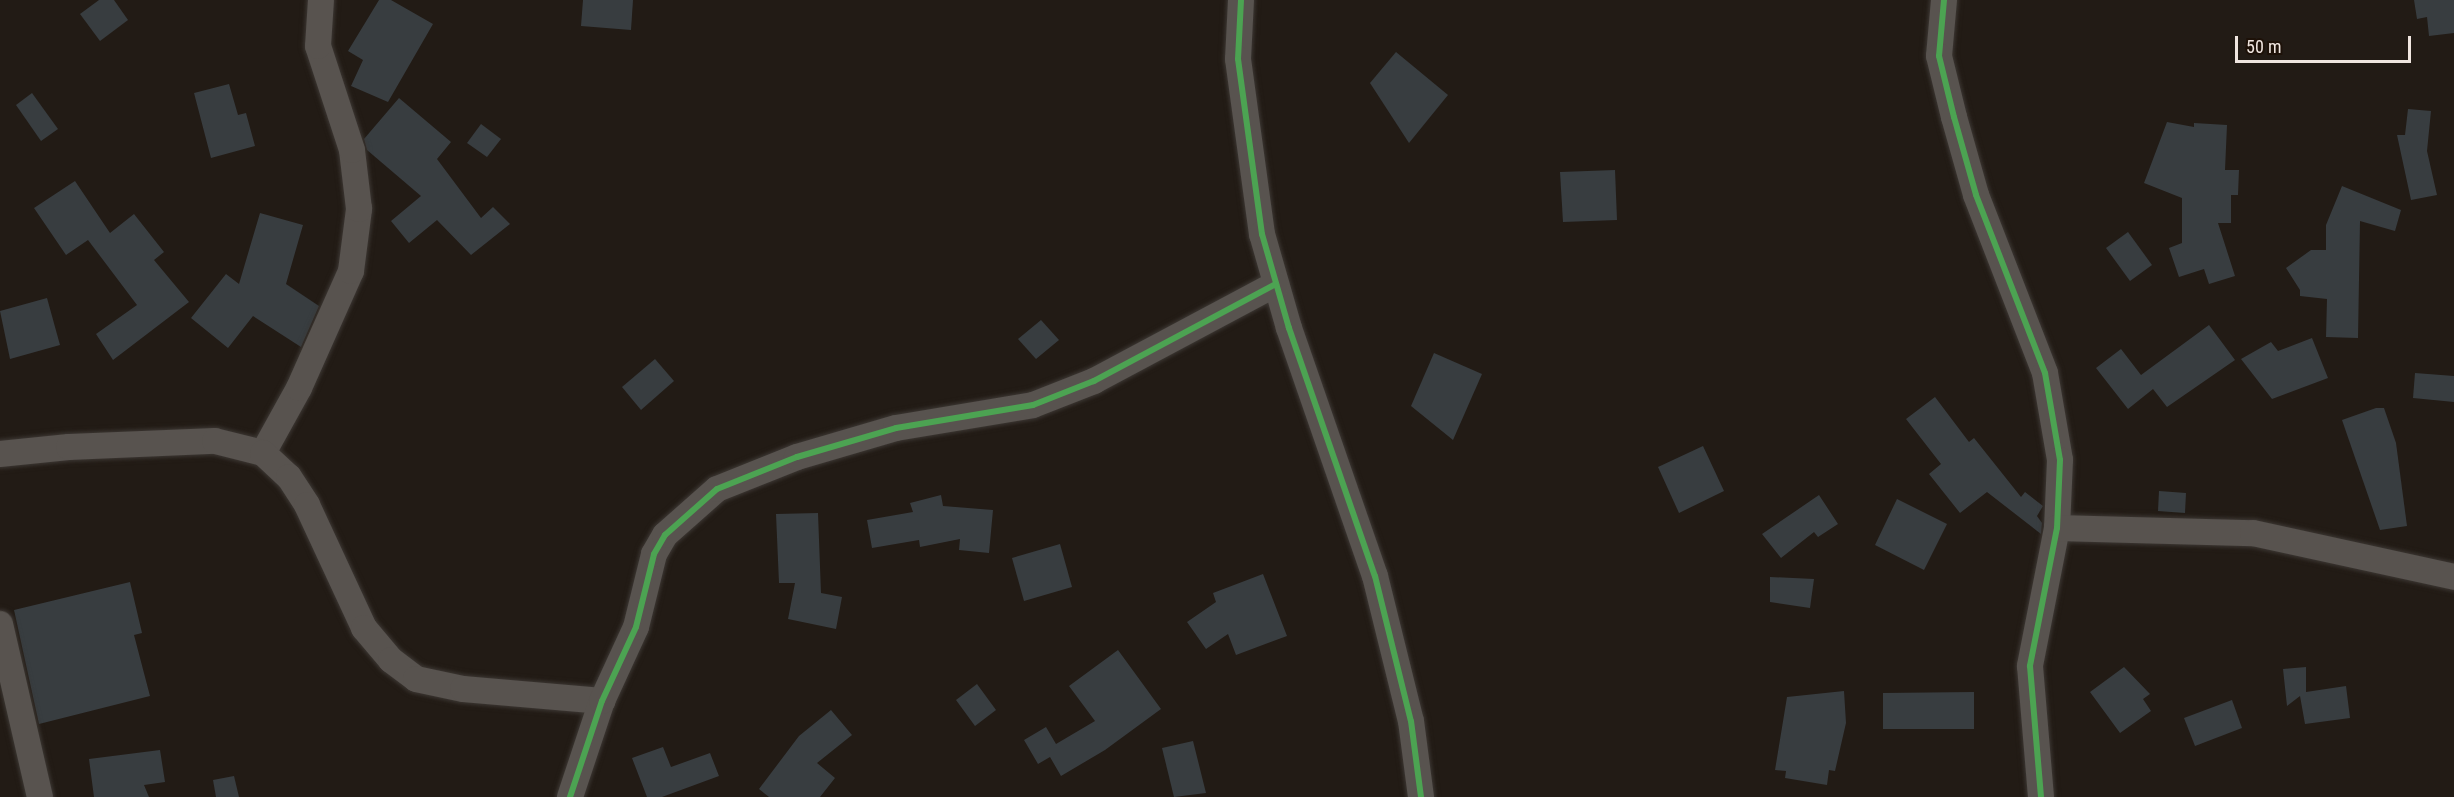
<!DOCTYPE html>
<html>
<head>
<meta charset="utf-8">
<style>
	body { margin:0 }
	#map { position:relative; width:2454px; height:797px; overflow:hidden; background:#221b15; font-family:"Roboto Condensed",sans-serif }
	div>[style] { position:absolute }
	.building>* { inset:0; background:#383d40 }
	.roads { filter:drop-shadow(0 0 2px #3c3733) drop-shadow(0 0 2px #3c3733) }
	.street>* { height:26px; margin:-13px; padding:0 13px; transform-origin:13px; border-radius:13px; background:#58534f }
	.cycleway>* { height:6px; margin:-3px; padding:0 3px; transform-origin:3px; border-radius:3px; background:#4ca352 }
	span { translate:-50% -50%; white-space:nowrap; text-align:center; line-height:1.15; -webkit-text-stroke:4.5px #1d1108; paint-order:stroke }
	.scale { position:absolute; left:2235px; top:36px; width:176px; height:27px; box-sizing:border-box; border:3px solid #f0e6e0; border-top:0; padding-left:8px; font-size:18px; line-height:21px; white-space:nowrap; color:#f0e6e0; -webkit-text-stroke:4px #1d1108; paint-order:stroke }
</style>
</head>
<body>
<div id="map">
	<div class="building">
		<i style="clip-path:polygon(99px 0,114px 0,128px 20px,100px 41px,80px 14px)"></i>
		<i style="clip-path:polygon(379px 0,391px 0,433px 24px,388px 102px,351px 86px,363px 60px,348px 51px)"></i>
		<i style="clip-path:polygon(583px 0,633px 0,631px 30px,581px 26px)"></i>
		<i style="clip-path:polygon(2414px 0,2454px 0,2454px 33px,2429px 36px,2427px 17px,2417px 19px)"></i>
		<i style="clip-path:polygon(1396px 52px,1448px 95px,1409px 143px,1370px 83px)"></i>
		<i style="clip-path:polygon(229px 84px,238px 115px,246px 113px,255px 146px,211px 158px,194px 93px)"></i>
		<i style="clip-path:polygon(32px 93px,58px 129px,41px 141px,16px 105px)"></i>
		<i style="clip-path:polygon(399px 98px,451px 142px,437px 159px,481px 218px,493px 207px,510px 224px,471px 255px,437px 220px,409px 243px,391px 221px,421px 196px,367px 150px,364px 139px)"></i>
		<i style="clip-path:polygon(2408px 109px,2431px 111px,2427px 151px,2437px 195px,2411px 200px,2397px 135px,2405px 135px)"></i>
		<i style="clip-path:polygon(2167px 122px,2194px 127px,2194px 123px,2227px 125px,2225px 170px,2239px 170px,2238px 195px,2231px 195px,2231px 223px,2218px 223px,2235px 276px,2209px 284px,2204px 269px,2179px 277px,2169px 248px,2182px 243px,2182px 198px,2144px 183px)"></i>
		<i style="clip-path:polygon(481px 124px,501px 139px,487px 157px,467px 143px)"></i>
		<i style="clip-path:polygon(1615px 170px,1617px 220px,1563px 222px,1560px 172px)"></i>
		<i style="clip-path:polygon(75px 181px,110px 233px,134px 214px,164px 252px,154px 260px,189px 302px,113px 360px,96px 334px,137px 305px,88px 240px,66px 255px,34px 208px)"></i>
		<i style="clip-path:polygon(2342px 186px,2401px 210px,2395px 231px,2360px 221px,2358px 338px,2326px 337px,2327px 299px,2300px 296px,2300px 290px,2286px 268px,2311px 250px,2326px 250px,2326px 225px)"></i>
		<i style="clip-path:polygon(260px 213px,303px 225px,286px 284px,319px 306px,301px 347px,253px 316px,228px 348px,191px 318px,226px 274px,239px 284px)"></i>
		<i style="clip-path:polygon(2128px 232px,2152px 265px,2130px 281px,2106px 248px)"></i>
		<i style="clip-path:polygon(47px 298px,60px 345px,10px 359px,0 311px)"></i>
		<i style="clip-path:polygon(1041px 320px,1059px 340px,1036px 359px,1018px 339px)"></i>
		<i style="clip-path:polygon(2209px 325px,2235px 360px,2167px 407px,2153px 389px,2128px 409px,2096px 368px,2121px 349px,2141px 375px)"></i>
		<i style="clip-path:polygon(2312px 338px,2328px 378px,2272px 399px,2241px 359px,2271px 342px,2278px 351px)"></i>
		<i style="clip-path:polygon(1434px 353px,1482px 374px,1453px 440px,1411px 406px)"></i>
		<i style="clip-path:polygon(655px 359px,674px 381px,641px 410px,622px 387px)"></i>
		<i style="clip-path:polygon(2415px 373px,2454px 376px,2454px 402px,2413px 398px)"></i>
		<i style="clip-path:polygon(1935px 397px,1969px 442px,1974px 438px,2021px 497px,2025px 492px,2043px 506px,2037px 516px,2042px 523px,2041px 534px,1987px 492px,1960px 513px,1929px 474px,1941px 464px,1906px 419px)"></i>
		<i style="clip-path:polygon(2376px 408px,2384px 408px,2396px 443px,2407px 526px,2380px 530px,2342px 420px)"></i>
		<i style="clip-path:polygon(1703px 446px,1724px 491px,1679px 513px,1658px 467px)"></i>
		<i style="clip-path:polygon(2159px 491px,2186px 493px,2185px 513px,2158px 511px)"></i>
		<i style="clip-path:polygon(941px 495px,943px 506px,993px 510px,989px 553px,959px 550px,960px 539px,920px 547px,919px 540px,872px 548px,867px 520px,913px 512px,910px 503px)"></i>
		<i style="clip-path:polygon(1819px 495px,1838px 524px,1818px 537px,1814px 532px,1781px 558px,1762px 534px)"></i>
		<i style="clip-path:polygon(1897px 499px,1947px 524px,1924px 570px,1875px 545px)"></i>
		<i style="clip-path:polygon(818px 513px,821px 593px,842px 597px,836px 629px,788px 619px,795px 583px,779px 583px,776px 514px)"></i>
		<i style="clip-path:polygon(1060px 544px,1072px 587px,1024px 601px,1012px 558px)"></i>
		<i style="clip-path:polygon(1263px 574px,1287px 636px,1236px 655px,1228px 634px,1206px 649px,1187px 622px,1216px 602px,1213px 593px)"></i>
		<i style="clip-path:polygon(1770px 577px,1814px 579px,1810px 608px,1770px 602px)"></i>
		<i style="clip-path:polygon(130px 582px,142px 633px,134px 635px,150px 696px,39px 724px,14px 610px)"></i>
		<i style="clip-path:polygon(1118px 650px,1161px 709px,1105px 750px,1061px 776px,1050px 757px,1038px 764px,1024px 740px,1046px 727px,1056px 744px,1095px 721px,1069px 686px)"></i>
		<i style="clip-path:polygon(2124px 667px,2150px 694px,2143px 699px,2151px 711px,2120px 733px,2090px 692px)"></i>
		<i style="clip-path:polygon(2306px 667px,2306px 692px,2346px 686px,2350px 718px,2305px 724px,2300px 696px,2287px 706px,2283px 669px)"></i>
		<i style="clip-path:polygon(977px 684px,996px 710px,975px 726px,956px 700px)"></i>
		<i style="clip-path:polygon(1844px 691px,1846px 723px,1835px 771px,1829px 770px,1827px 785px,1785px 778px,1786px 771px,1775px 770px,1787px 697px)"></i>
		<i style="clip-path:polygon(1974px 692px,1974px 729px,1883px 729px,1883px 693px)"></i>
		<i style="clip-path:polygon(2232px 700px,2242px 728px,2195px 746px,2184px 718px)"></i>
		<i style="clip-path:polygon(831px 710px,852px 735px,817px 763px,835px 778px,820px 797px,769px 797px,759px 789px,799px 736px)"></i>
		<i style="clip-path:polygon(1193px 741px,1206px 793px,1174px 797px,1162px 748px)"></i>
		<i style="clip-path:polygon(663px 747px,671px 767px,710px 753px,719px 776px,662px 797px,647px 797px,632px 758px)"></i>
		<i style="clip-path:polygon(160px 750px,165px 782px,144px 785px,149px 797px,94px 797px,89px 759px)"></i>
		<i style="clip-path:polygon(234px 776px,239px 797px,216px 797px,213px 780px)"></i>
	</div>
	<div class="roads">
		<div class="street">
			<i style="left:1241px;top:0;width:59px;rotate:92.9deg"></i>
			<i style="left:1238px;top:59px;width:177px;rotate:82.2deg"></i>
			<i style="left:1262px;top:234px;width:98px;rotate:74deg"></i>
			<i style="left:1289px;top:328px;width:262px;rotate:70.9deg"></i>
			<i style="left:1375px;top:576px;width:149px;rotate:76.1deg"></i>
			<i style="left:1411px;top:721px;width:77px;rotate:82.5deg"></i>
			<i style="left:1944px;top:0;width:56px;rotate:95.1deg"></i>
			<i style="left:1939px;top:56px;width:63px;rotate:76.2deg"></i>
			<i style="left:1954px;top:117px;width:81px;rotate:74.2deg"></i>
			<i style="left:1976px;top:195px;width:191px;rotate:68.8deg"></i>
			<i style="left:2045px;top:373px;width:88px;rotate:80.2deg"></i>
			<i style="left:2060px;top:460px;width:68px;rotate:92.5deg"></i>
			<i style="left:2057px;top:528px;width:141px;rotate:101.1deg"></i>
			<i style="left:2030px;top:666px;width:131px;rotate:85.2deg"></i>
			<i style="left:263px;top:453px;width:74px;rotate:-61deg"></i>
			<i style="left:299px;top:388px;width:128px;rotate:-66deg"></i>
			<i style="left:351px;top:271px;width:63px;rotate:-82.6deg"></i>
			<i style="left:359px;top:209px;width:59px;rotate:-96.8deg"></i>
			<i style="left:352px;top:150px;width:109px;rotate:-108.1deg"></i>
			<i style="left:318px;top:46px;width:46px;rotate:-86.3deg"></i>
			<i style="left:0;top:454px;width:69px;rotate:-5.8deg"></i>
			<i style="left:69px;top:447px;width:146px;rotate:-2.4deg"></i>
			<i style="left:215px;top:441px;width:49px;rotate:14deg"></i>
			<i style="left:263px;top:453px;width:35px;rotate:43deg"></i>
			<i style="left:289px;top:477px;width:33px;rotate:57deg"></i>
			<i style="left:307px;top:505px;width:136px;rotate:65.1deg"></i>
			<i style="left:364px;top:628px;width:42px;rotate:49.8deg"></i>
			<i style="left:391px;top:660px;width:31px;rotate:37deg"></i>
			<i style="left:416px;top:679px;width:48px;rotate:12deg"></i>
			<i style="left:463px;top:689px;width:140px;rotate:4.9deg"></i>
			<i style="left:2057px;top:528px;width:196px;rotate:1.5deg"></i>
			<i style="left:2253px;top:533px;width:206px;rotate:12.3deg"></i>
			<i style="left:0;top:624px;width:178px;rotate:77deg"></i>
			<i style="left:570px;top:797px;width:101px;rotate:-71.6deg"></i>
			<i style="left:602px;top:701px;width:81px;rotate:-65.3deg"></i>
			<i style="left:636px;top:627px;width:75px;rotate:-76.1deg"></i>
			<i style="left:654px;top:554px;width:22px;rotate:-60deg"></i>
			<i style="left:665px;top:535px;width:69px;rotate:-41.5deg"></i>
			<i style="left:717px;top:489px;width:86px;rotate:-21.8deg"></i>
			<i style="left:797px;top:457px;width:103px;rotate:-16.3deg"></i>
			<i style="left:896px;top:428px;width:139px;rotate:-9.5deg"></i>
			<i style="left:1033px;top:405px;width:66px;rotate:-21.5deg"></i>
			<i style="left:1094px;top:381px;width:206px;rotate:-28.1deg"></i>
		</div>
	</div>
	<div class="cycleway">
		<i style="left:1241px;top:0;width:59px;rotate:92.9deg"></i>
		<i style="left:1238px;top:59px;width:177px;rotate:82.2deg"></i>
		<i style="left:1262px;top:234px;width:98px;rotate:74deg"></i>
		<i style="left:1289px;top:328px;width:262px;rotate:70.9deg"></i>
		<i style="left:1375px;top:576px;width:149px;rotate:76.1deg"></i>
		<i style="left:1411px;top:721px;width:77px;rotate:82.5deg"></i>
		<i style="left:1944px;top:0;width:56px;rotate:95.1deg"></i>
		<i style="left:1939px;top:56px;width:63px;rotate:76.2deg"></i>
		<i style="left:1954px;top:117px;width:81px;rotate:74.2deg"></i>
		<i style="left:1976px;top:195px;width:191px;rotate:68.8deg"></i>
		<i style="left:2045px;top:373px;width:88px;rotate:80.2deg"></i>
		<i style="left:2060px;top:460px;width:68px;rotate:92.5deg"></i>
		<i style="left:2057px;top:528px;width:141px;rotate:101.1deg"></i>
		<i style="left:2030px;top:666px;width:131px;rotate:85.2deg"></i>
		<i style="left:570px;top:797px;width:101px;rotate:-71.6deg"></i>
		<i style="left:602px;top:701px;width:81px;rotate:-65.3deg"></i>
		<i style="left:636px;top:627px;width:75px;rotate:-76.1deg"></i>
		<i style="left:654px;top:554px;width:22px;rotate:-60deg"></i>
		<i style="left:665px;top:535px;width:69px;rotate:-41.5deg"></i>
		<i style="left:717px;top:489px;width:86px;rotate:-21.8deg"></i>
		<i style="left:797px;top:457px;width:103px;rotate:-16.3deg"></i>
		<i style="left:896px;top:428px;width:139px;rotate:-9.5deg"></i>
		<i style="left:1033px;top:405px;width:66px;rotate:-21.5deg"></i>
		<i style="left:1094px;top:381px;width:206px;rotate:-28.1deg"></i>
	</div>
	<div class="scale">50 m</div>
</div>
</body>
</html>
